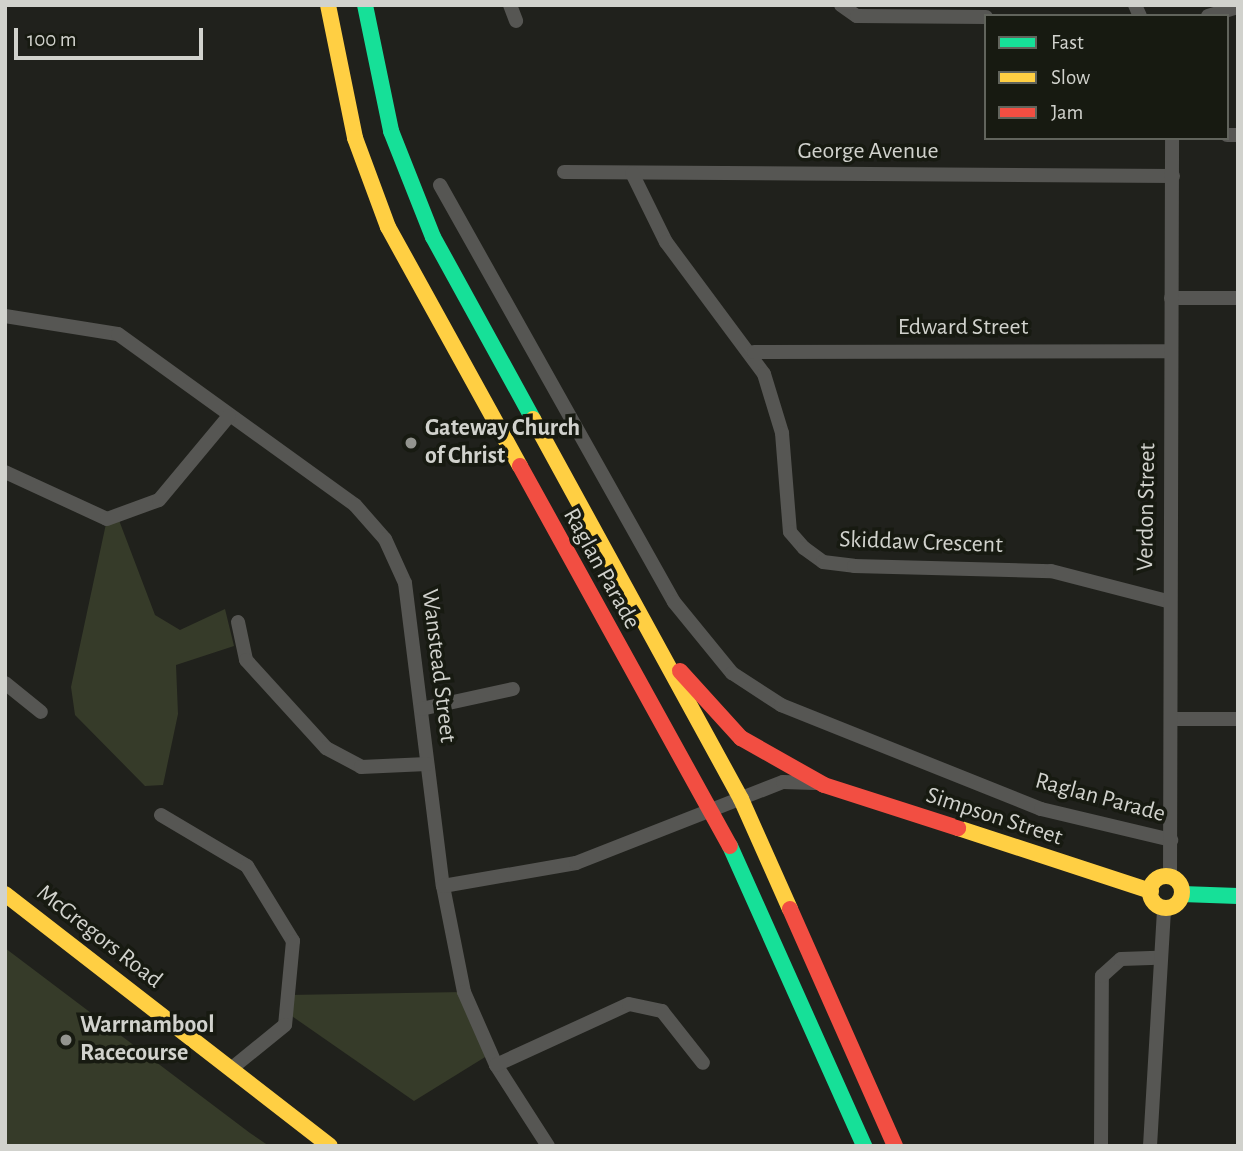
<!DOCTYPE html>
<html>
<head>
<meta charset="utf-8">
<style>
	body { margin:0 }
	#map { position:relative; width:1243px; height:1151px; overflow:hidden; background:#20211c; font-family:"Alegreya Sans",sans-serif }
	div>[style] { position:absolute }
	.green>* { inset:0; background:#363b29 }
	.street>* { height:14px; margin:-7px; padding:0 7px; transform-origin:7px; border-radius:7px; background:#565653 }
	.fast>* { height:16px; margin:-8px; padding:0 8px; transform-origin:8px; border-radius:8px; background:#16e098 }
	.slow>* { height:16px; margin:-8px; padding:0 8px; transform-origin:8px; border-radius:8px; background:#ffcf43 }
	.slow>.ring { margin:-8px; padding:0; box-sizing:content-box; background:none; border:16px solid #ffcf43; border-radius:50% }
	.jam>* { height:16px; margin:-8px; padding:0 8px; transform-origin:8px; border-radius:8px; background:#f24e42 }
	.dots>* { width:19px; height:19px; translate:-50% -50%; box-sizing:border-box; border:4px solid #171a11; border-radius:50% }
	span { translate:-50% -50%; white-space:nowrap; text-align:center; line-height:1.15; -webkit-text-stroke:7px #171a11; paint-order:stroke }
	.street-label { font-size:24px; color:#d1d2cd }
	.poi-label { font-size:24px; color:#d1d2cd; font-weight:700 }
	.left { translate:0 -50%; text-align:left }
	.frame { position:absolute; inset:0; border:7px solid #d1d2cd; pointer-events:none }
	.legend { position:absolute; left:984px; top:14px; width:245px; height:126px; box-sizing:border-box; background:#171a11; border:2px solid #61645c; margin:0; padding:9px 12px; list-style:none; font-size:21px; color:#d1d2cd }
	.legend li { display:flex; align-items:center; gap:14px; height:35px }
	.legend b { width:35px; border:2px solid #61645c }
	.scale { position:absolute; left:14px; top:28px; width:189px; height:32px; box-sizing:border-box; border:4px solid #d1d2cd; border-top:0; padding-left:9px; font-size:21px; line-height:24px; white-space:nowrap; color:#d1d2cd; -webkit-text-stroke:5px #171a11; paint-order:stroke }
</style>
</head>
<body>
<div id="map">
	<div class="green">
		<i style="clip-path:polygon(117px 515px,155px 615px,180px 630px,225px 609px,234px 646px,176px 665px,178px 714px,163px 785px,145px 786px,75px 715px,71px 687px,107px 519px)"></i>
		<i style="clip-path:polygon(5px 948px,250px 1133px,269px 1146px,5px 1146px)"></i>
		<i style="clip-path:polygon(464px 992px,490px 1054px,414px 1101px,286px 1012px,288px 995px)"></i>
	</div>
	<div class="street">
		<i style="left:510px;top:5px;width:17px;rotate:69deg"></i>
		<i style="left:841px;top:5px;width:19px;rotate:35deg"></i>
		<i style="left:857px;top:16px;width:129px;rotate:0.4deg"></i>
		<i style="left:1135px;top:5px;width:12px;rotate:66deg"></i>
		<i style="left:1208px;top:16px;width:31px;rotate:-17deg"></i>
		<i style="left:1227px;top:135px;width:11px"></i>
		<i style="left:564px;top:172px;width:609px;rotate:0.38deg"></i>
		<i style="left:632px;top:173px;width:77px;rotate:63.8deg"></i>
		<i style="left:666px;top:242px;width:164px;rotate:53.4deg"></i>
		<i style="left:764px;top:374px;width:62px;rotate:73deg"></i>
		<i style="left:782px;top:433px;width:99px;rotate:85.4deg"></i>
		<i style="left:790px;top:532px;width:21px;rotate:49deg"></i>
		<i style="left:804px;top:548px;width:24px;rotate:36deg"></i>
		<i style="left:823px;top:562px;width:31px;rotate:7deg"></i>
		<i style="left:854px;top:566px;width:197px;rotate:1.5deg"></i>
		<i style="left:1051px;top:571px;width:120px;rotate:14.5deg"></i>
		<i style="left:440px;top:185px;width:478px;rotate:60.7deg"></i>
		<i style="left:674px;top:602px;width:92px;rotate:50.8deg"></i>
		<i style="left:732px;top:673px;width:59px;rotate:33.1deg"></i>
		<i style="left:781px;top:705px;width:280px;rotate:21.8deg"></i>
		<i style="left:1041px;top:809px;width:134px;rotate:13.4deg"></i>
		<i style="left:1171px;top:298px;width:67px"></i>
		<i style="left:5px;top:316px;width:114px;rotate:9.1deg"></i>
		<i style="left:118px;top:334px;width:292px;rotate:35.8deg"></i>
		<i style="left:355px;top:505px;width:45px;rotate:48.6deg"></i>
		<i style="left:385px;top:539px;width:48px;rotate:65.6deg"></i>
		<i style="left:405px;top:583px;width:305px;rotate:82.9deg"></i>
		<i style="left:443px;top:886px;width:108px;rotate:78.8deg"></i>
		<i style="left:464px;top:992px;width:80px;rotate:66.3deg"></i>
		<i style="left:496px;top:1065px;width:96px;rotate:57.3deg"></i>
		<i style="left:754px;top:352px;width:417px;rotate:-0.1deg"></i>
		<i style="left:5px;top:472px;width:112px;rotate:24.7deg"></i>
		<i style="left:107px;top:519px;width:55px;rotate:-20.1deg"></i>
		<i style="left:159px;top:500px;width:109px;rotate:-50.2deg"></i>
		<i style="left:238px;top:622px;width:39px;rotate:78deg"></i>
		<i style="left:246px;top:660px;width:119px;rotate:47.7deg"></i>
		<i style="left:326px;top:748px;width:40px;rotate:28deg"></i>
		<i style="left:361px;top:767px;width:66px;rotate:-2.6deg"></i>
		<i style="left:5px;top:683px;width:46px;rotate:38.9deg"></i>
		<i style="left:421px;top:709px;width:94px;rotate:-12.3deg"></i>
		<i style="left:1174px;top:719px;width:64px"></i>
		<i style="left:161px;top:815px;width:100px;rotate:30.7deg"></i>
		<i style="left:247px;top:866px;width:88px;rotate:58.5deg"></i>
		<i style="left:293px;top:941px;width:84px;rotate:95.4deg"></i>
		<i style="left:285px;top:1025px;width:68px;rotate:140.9deg"></i>
		<i style="left:1170px;top:877px;width:739px;rotate:-89.84deg"></i>
		<i style="left:443px;top:886px;width:135px;rotate:-9.8deg"></i>
		<i style="left:576px;top:863px;width:222px;rotate:-21.4deg"></i>
		<i style="left:783px;top:782px;width:32px;rotate:2deg"></i>
		<i style="left:496px;top:1065px;width:146px;rotate:-24.6deg"></i>
		<i style="left:629px;top:1004px;width:34px;rotate:12deg"></i>
		<i style="left:662px;top:1011px;width:66px;rotate:51.7deg"></i>
		<i style="left:1101px;top:1146px;width:170px;rotate:-89.7deg"></i>
		<i style="left:1102px;top:976px;width:25px;rotate:-42deg"></i>
		<i style="left:1121px;top:959px;width:37px;rotate:-2deg"></i>
		<i style="left:1150px;top:1146px;width:238px;rotate:-86.6deg"></i>
	</div>
	<div class="fast">
		<i style="left:365px;top:5px;width:129px;rotate:78.3deg"></i>
		<i style="left:391px;top:131px;width:114px;rotate:68.4deg"></i>
		<i style="left:433px;top:237px;width:208px;rotate:61.2deg"></i>
		<i style="left:730px;top:846px;width:329px;rotate:65.9deg"></i>
		<i style="left:1182px;top:894px;width:56px;rotate:2deg"></i>
	</div>
	<div class="slow">
		<i style="left:328px;top:5px;width:136px;rotate:78.5deg"></i>
		<i style="left:355px;top:138px;width:95px;rotate:69.7deg"></i>
		<i style="left:388px;top:227px;width:273px;rotate:61.1deg"></i>
		<i style="left:533px;top:419px;width:433px;rotate:61.3deg"></i>
		<i style="left:741px;top:799px;width:120px;rotate:66deg"></i>
		<i style="left:958px;top:828px;width:203px;rotate:18.1deg"></i>
		<i class="ring" style="left:1150px;top:876px;width:16px;height:16px"></i>
		<i style="left:5px;top:894px;width:411px;rotate:37.8deg"></i>
	</div>
	<div class="jam">
		<i style="left:520px;top:466px;width:434px;rotate:61.1deg"></i>
		<i style="left:680px;top:671px;width:91px;rotate:47.7deg"></i>
		<i style="left:741px;top:738px;width:95px;rotate:29.5deg"></i>
		<i style="left:824px;top:785px;width:141px;rotate:17.8deg"></i>
		<i style="left:790px;top:909px;width:259px;rotate:66.1deg"></i>
	</div>
	<div class="dots">
		<i style="left:411px;top:443px;background:#93948f"></i>
		<i style="left:66px;top:1040px;background:#93948f"></i>
	</div>
	<div class="street-label">
		<span style="left:868px;top:152px">George Avenue</span>
		<span style="left:963px;top:328px">Edward Street</span>
		<span style="left:1147px;top:507px;rotate:-89deg">Verdon Street</span>
		<span style="left:921px;top:543px;rotate:2deg">Skiddaw Crescent</span>
		<span style="left:601px;top:569px;rotate:61deg">Raglan Parade</span>
		<span style="left:438px;top:666px;rotate:83deg">Wanstead Street</span>
		<span style="left:1100px;top:798px;rotate:15deg">Raglan Parade</span>
		<span style="left:994px;top:817px;rotate:18deg">Simpson Street</span>
		<span style="left:99px;top:937px;rotate:38deg">McGregors Road</span>
	</div>
	<div class="poi-label">
		<span class="left" style="left:425px;top:443px">Gateway Church<br>of Christ</span>
		<span class="left" style="left:80px;top:1040px">Warrnambool<br>Racecourse</span>
	</div>
	<div class="frame"></div>
	<ul class="legend">
	<li><b style="height:9px;background:#16e098"></b>Fast</li>
	<li><b style="height:9px;background:#ffcf43"></b>Slow</li>
	<li><b style="height:9px;background:#f24e42"></b>Jam</li>
	</ul>
	<div class="scale">100 m</div>
</div>
</body>
</html>
